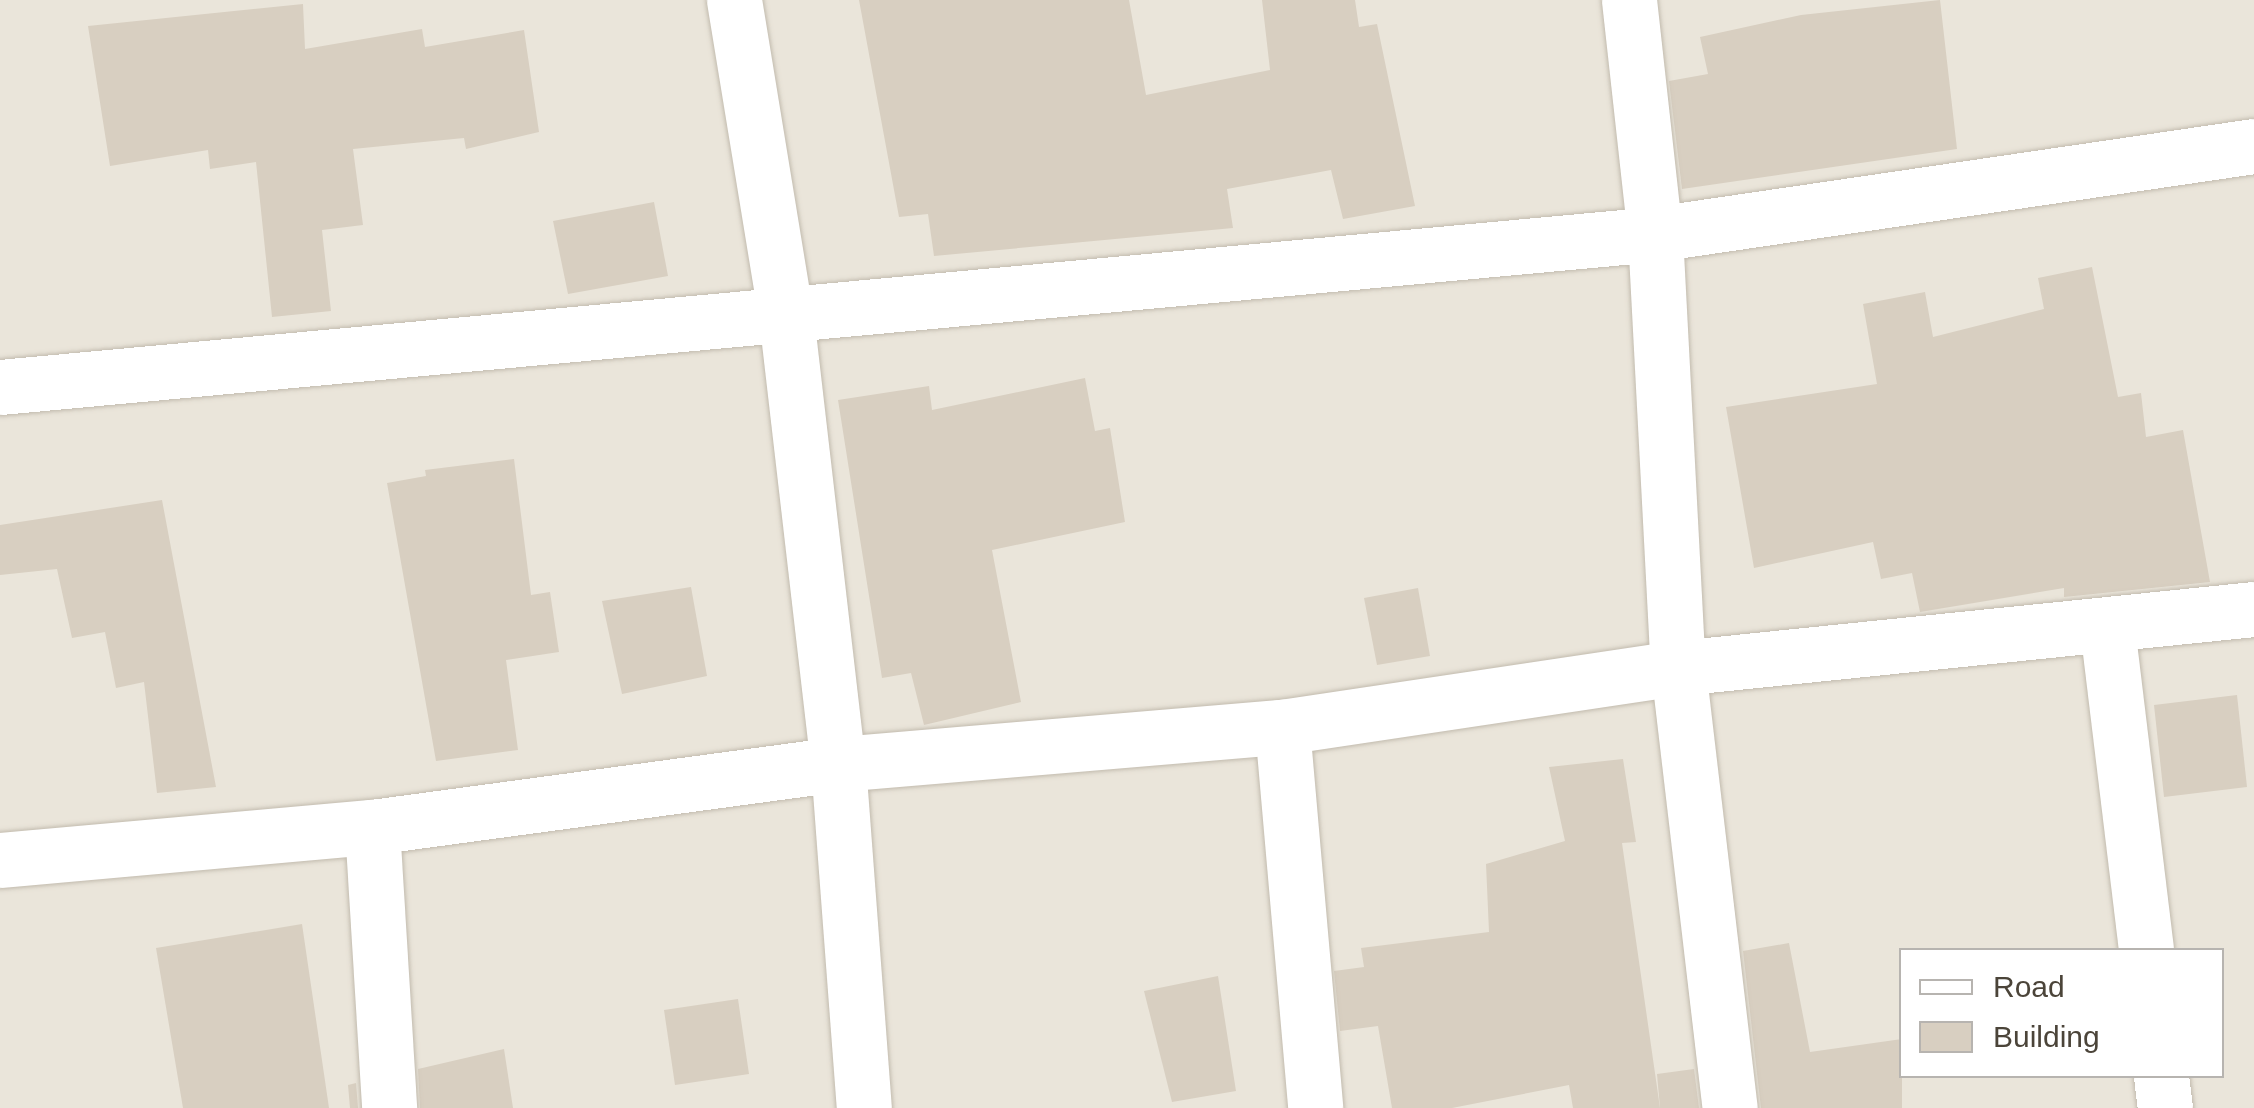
<!DOCTYPE html>
<html>
<head>
<meta charset="utf-8">
<style>
	body { margin:0 }
	#map { position:relative; width:2254px; height:1108px; overflow:hidden; background:#f6f3ec; font-family:Arial,sans-serif }
	div>[style] { position:absolute }
	.residential>* { inset:0; background:#eae5da }
	.building>* { inset:0; background:#d8cfc1 }
	.roads { filter:drop-shadow(0 0 2px #c2bbae) drop-shadow(0 0 2px #c2bbae) }
	.minor>* { height:55px; margin:-27.5px; padding:0 27.5px; transform-origin:27.5px; border-radius:27.5px; background:#fff }
	span { translate:-50% -50%; white-space:nowrap; text-align:center; line-height:1.15; -webkit-text-stroke:8px #fff; paint-order:stroke }
	.legend { position:absolute; left:1899px; top:948px; width:325px; height:130px; box-sizing:border-box; background:#fff; border:2px solid #b7b4b0; margin:0; padding:12px 18px; list-style:none; font-size:30px; color:#4b4439 }
	.legend li { display:flex; align-items:center; gap:20px; height:50px }
	.legend b { width:50px; border:2px solid #b7b4b0 }
</style>
</head>
<body>
<div id="map">
	<div class="residential">
		<i style="clip-path:polygon(evenodd,0 0,2254px 0,2254px 1108px,0 1108px,0 0,1902px 950px,2222px 950px,2222px 1076px,1902px 1076px,1902px 950px)"></i>
	</div>
	<div class="building">
		<i style="clip-path:polygon(859px 0,1129px 0,1146px 95px,1270px 70px,1262px 0,1355px 0,1359px 27px,1377px 24px,1415px 206px,1343px 219px,1331px 170px,1227px 189px,1233px 228px,934px 256px,928px 214px,899px 217px)"></i>
		<i style="clip-path:polygon(1940px 0,1957px 149px,1682px 189px,1669px 81px,1708px 74px,1700px 37px,1801px 15px)"></i>
		<i style="clip-path:polygon(303px 4px,305px 49px,422px 29px,425px 47px,524px 30px,539px 132px,466px 149px,464px 138px,353px 149px,363px 225px,322px 230px,331px 311px,272px 317px,256px 162px,210px 169px,208px 150px,110px 166px,88px 26px)"></i>
		<i style="clip-path:polygon(654px 202px,668px 276px,568px 294px,553px 221px)"></i>
		<i style="clip-path:polygon(2092px 267px,2118px 397px,2141px 393px,2146px 437px,2183px 430px,2210px 582px,2064px 597px,2064px 588px,1920px 612px,1912px 573px,1881px 579px,1873px 542px,1754px 568px,1726px 407px,1877px 384px,1863px 304px,1925px 292px,1933px 337px,2044px 309px,2038px 278px)"></i>
		<i style="clip-path:polygon(1085px 378px,1095px 431px,1110px 428px,1125px 522px,992px 550px,1021px 702px,924px 725px,911px 673px,882px 678px,838px 400px,929px 386px,932px 410px)"></i>
		<i style="clip-path:polygon(514px 459px,531px 595px,550px 592px,559px 652px,506px 660px,518px 750px,436px 761px,387px 483px,426px 476px,425px 470px)"></i>
		<i style="clip-path:polygon(162px 500px,216px 787px,157px 793px,144px 682px,116px 688px,105px 632px,72px 638px,57px 569px,0 575px,0 525px)"></i>
		<i style="clip-path:polygon(691px 587px,707px 676px,622px 694px,602px 601px)"></i>
		<i style="clip-path:polygon(1418px 588px,1430px 656px,1377px 665px,1364px 598px)"></i>
		<i style="clip-path:polygon(2237px 695px,2247px 787px,2164px 797px,2154px 705px)"></i>
		<i style="clip-path:polygon(1623px 759px,1636px 842px,1622px 843px,1660px 1108px,1573px 1108px,1569px 1085px,1452px 1108px,1392px 1108px,1378px 1026px,1340px 1031px,1334px 971px,1364px 967px,1361px 948px,1489px 932px,1486px 864px,1565px 841px,1549px 767px)"></i>
		<i style="clip-path:polygon(302px 924px,329px 1108px,183px 1108px,156px 948px)"></i>
		<i style="clip-path:polygon(1789px 943px,1810px 1052px,1902px 1039px,1902px 1108px,1761px 1108px,1743px 951px)"></i>
		<i style="clip-path:polygon(1218px 976px,1236px 1091px,1172px 1102px,1144px 991px)"></i>
		<i style="clip-path:polygon(738px 999px,749px 1074px,675px 1085px,664px 1010px)"></i>
		<i style="clip-path:polygon(504px 1049px,513px 1108px,420px 1108px,418px 1069px)"></i>
		<i style="clip-path:polygon(1694px 1069px,1699px 1108px,1660px 1108px,1657px 1074px)"></i>
		<i style="clip-path:polygon(356px 1083px,358px 1108px,350px 1108px,348px 1085px)"></i>
	</div>
	<div class="roads">
		<div class="minor">
			<i style="left:734px;top:0;width:320px;rotate:80.7deg"></i>
			<i style="left:786px;top:316px;width:451px;rotate:83.4deg"></i>
			<i style="left:838px;top:764px;width:345px;rotate:85.7deg"></i>
			<i style="left:1629px;top:0;width:235px;rotate:83.7deg"></i>
			<i style="left:1655px;top:234px;width:435px;rotate:87deg"></i>
			<i style="left:1678px;top:668px;width:443px;rotate:83.3deg"></i>
			<i style="left:0;top:387px;width:1662px;rotate:-5.28deg"></i>
			<i style="left:1655px;top:234px;width:605px;rotate:-8.36deg"></i>
			<i style="left:2107px;top:627px;width:325px;rotate:83.1deg"></i>
			<i style="left:1282px;top:727px;width:382px;rotate:85deg"></i>
			<i style="left:372px;top:827px;width:282px;rotate:86.5deg"></i>
			<i style="left:0;top:860px;width:373px;rotate:-5.1deg"></i>
			<i style="left:372px;top:827px;width:470px;rotate:-7.7deg"></i>
			<i style="left:838px;top:764px;width:446px;rotate:-4.8deg"></i>
			<i style="left:1282px;top:727px;width:400px;rotate:-8.5deg"></i>
			<i style="left:1678px;top:668px;width:579px;rotate:-5.85deg"></i>
			<i style="left:2161px;top:1076px;width:32px;rotate:83deg"></i>
		</div>
	</div>
	<ul class="legend">
	<li><b style="height:12px;background:#fff"></b>Road</li>
	<li><b style="height:28px;background:#d8cfc1"></b>Building</li>
	</ul>
</div>
</body>
</html>
